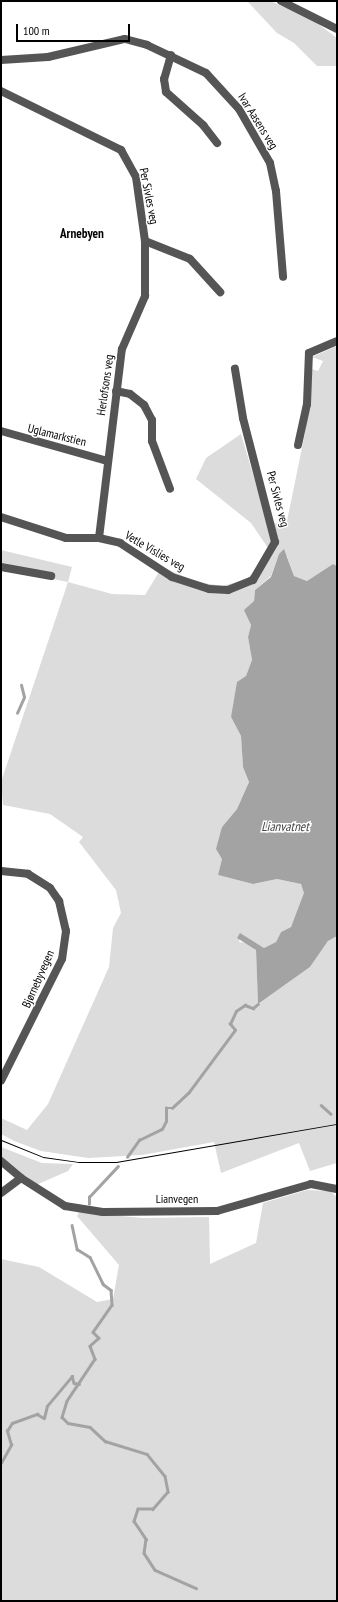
<!DOCTYPE html>
<html>
<head>
<meta charset="utf-8">
<style>
	body { margin:0 }
	#map { position:relative; width:338px; height:1602px; overflow:hidden; background:#fff; font-family:"PT Sans Narrow",sans-serif }
	div>[style] { position:absolute }
	.green>* { inset:0; background:#dcdcdc }
	.water>* { inset:0; background:#a3a3a3 }
	.stream>* { height:2.5px; margin:-1.25px; padding:0 1.25px; transform-origin:1.25px; border-radius:1.25px; background:#a3a3a3 }
	.minor>* { height:8px; margin:-4px; padding:0 4px; transform-origin:4px; border-radius:4px; background:#555 }
	.tram>* { height:1px; margin:-0.5px; padding:0 0.5px; transform-origin:0.5px; border-radius:0.5px; background:#000 }
	span { translate:-50% -50%; white-space:nowrap; text-align:center; line-height:1.15; -webkit-text-stroke:3px #fff; paint-order:stroke }
	.street-label { font-size:12px; color:#000 }
	.neighbourhood-label { font-size:13px; color:#000; font-weight:700 }
	.water-label { font-size:13px; color:#444; font-style:italic }
	.frame { position:absolute; inset:0; border:2px solid #000; pointer-events:none }
	.scale { position:absolute; left:16px; top:24px; width:114px; height:18px; box-sizing:border-box; border:2px solid #000; border-top:0; padding-left:5px; font-size:12px; line-height:14px; white-space:nowrap; color:#000; -webkit-text-stroke:3px #fff; paint-order:stroke }
</style>
</head>
<body>
<div id="map">
	<div class="green">
		<i style="clip-path:polygon(247px 1px,270px 1px,310px 18px,337px 38px,337px 66px,317px 66px,294px 43px,277px 33px)"></i>
		<i style="clip-path:polygon(337px 346px,337px 566px,333px 564px,307px 581px,294px 576px,287px 556px,279px 554px,271px 576px,255px 590px,254px 601px,245px 610px,251px 625px,248px 637px,252px 660px,231px 717px,241px 736px,243px 767px,249px 782px,237px 809px,222px 827px,222px 859px,218px 875px,253px 884px,277px 879px,301px 884px,305px 894px,291px 927px,281px 932px,276px 942px,264px 948px,241px 934px,239px 942px,248px 943px,256px 950px,258px 1004px,310px 967px,328px 941px,337px 936px,337px 1163px,310px 1171px,299px 1143px,221px 1173px,214px 1142px,142px 1155px,88px 1158px,41px 1151px,14px 1141px,1px 1134px,1px 1118px,27px 1130px,48px 1104px,109px 967px,113px 928px,121px 913px,116px 890px,79px 842px,83px 837px,50px 814px,3px 805px,1px 782px,68px 582px,1px 569px,1px 550px,72px 567px,68px 582px,112px 594px,145px 595px,162px 567px,197px 582px,223px 586px,247px 579px,263px 562px,268px 548px,251px 523px,196px 479px,206px 458px,241px 434px,268px 525px,287px 521px,305px 433px,311px 369px,318px 371px,323px 361px,312px 357px)"></i>
		<i style="clip-path:polygon(1px 1147px,42px 1163px,73px 1164px,68px 1171px,36px 1185px,1px 1157px)"></i>
		<i style="clip-path:polygon(307px 1190px,330px 1191px,337px 1197px,337px 1601px,1px 1601px,1px 1259px,39px 1267px,97px 1302px,113px 1299px,119px 1265px,77px 1216px,79px 1212px,142px 1218px,209px 1217px,210px 1264px,256px 1243px,263px 1203px)"></i>
	</div>
	<div class="water">
		<i style="clip-path:polygon(284px 549px,294px 576px,307px 581px,333px 564px,337px 566px,337px 936px,328px 941px,310px 967px,258px 1004px,256px 950px,237px 938px,240px 933px,264px 948px,276px 942px,281px 932px,291px 927px,304px 893px,301px 884px,277px 879px,253px 884px,218px 875px,222px 859px,216px 849px,222px 827px,237px 809px,249px 782px,243px 767px,241px 736px,231px 717px,237px 682px,246px 676px,252px 660px,248px 637px,251px 625px,244px 610px,254px 601px,255px 590px,271px 577px,279px 554px)"></i>
	</div>
	<div class="stream">
		<i style="left:17px;top:713px;width:17px;rotate:-66deg"></i>
		<i style="left:24px;top:697px;width:12px;rotate:-104deg"></i>
		<i style="left:321px;top:1105px;width:13px;rotate:42deg"></i>
		<i style="left:127px;top:1157px;width:21px;rotate:-55deg"></i>
		<i style="left:139px;top:1140px;width:25px;rotate:-26deg"></i>
		<i style="left:162px;top:1129px;width:9px;rotate:-63deg"></i>
		<i style="left:166px;top:1121px;width:13px;rotate:-90deg"></i>
		<i style="left:166px;top:1108px;width:6px"></i>
		<i style="left:172px;top:1108px;width:23px;rotate:-43deg"></i>
		<i style="left:189px;top:1092px;width:77px;rotate:-53.4deg"></i>
		<i style="left:235px;top:1030px;width:8px;rotate:-130deg"></i>
		<i style="left:230px;top:1024px;width:14px;rotate:-65deg"></i>
		<i style="left:236px;top:1011px;width:11px;rotate:-34deg"></i>
		<i style="left:245px;top:1005px;width:9px;rotate:21deg"></i>
		<i style="left:253px;top:1008px;width:6px;rotate:-39deg"></i>
		<i style="left:89px;top:1204px;width:7px;rotate:-90deg"></i>
		<i style="left:89px;top:1197px;width:42px;rotate:-46.9deg"></i>
		<i style="left:72px;top:1225px;width:25px;rotate:78deg"></i>
		<i style="left:77px;top:1249px;width:15px;rotate:32deg"></i>
		<i style="left:90px;top:1257px;width:30px;rotate:64deg"></i>
		<i style="left:103px;top:1284px;width:10px;rotate:37deg"></i>
		<i style="left:111px;top:1290px;width:15px;rotate:86deg"></i>
		<i style="left:112px;top:1305px;width:33px;rotate:125deg"></i>
		<i style="left:93px;top:1332px;width:8px;rotate:45deg"></i>
		<i style="left:99px;top:1338px;width:12px;rotate:138deg"></i>
		<i style="left:90px;top:1346px;width:14px;rotate:69deg"></i>
		<i style="left:95px;top:1359px;width:50px;rotate:123.7deg"></i>
		<i style="left:67px;top:1401px;width:17px;rotate:107deg"></i>
		<i style="left:62px;top:1417px;width:8px;rotate:45deg"></i>
		<i style="left:68px;top:1423px;width:22px;rotate:10deg"></i>
		<i style="left:90px;top:1427px;width:21px;rotate:43deg"></i>
		<i style="left:105px;top:1441px;width:44px;rotate:17.2deg"></i>
		<i style="left:147px;top:1454px;width:28px;rotate:51deg"></i>
		<i style="left:165px;top:1476px;width:16px;rotate:79deg"></i>
		<i style="left:168px;top:1492px;width:23px;rotate:131deg"></i>
		<i style="left:153px;top:1509px;width:15px;rotate:180deg"></i>
		<i style="left:138px;top:1509px;width:13px;rotate:108deg"></i>
		<i style="left:134px;top:1521px;width:22px;rotate:56deg"></i>
		<i style="left:146px;top:1539px;width:14px;rotate:98deg"></i>
		<i style="left:144px;top:1553px;width:20px;rotate:57deg"></i>
		<i style="left:155px;top:1570px;width:45px;rotate:23.7deg"></i>
		<i style="left:1px;top:1463px;width:21px;rotate:-61deg"></i>
		<i style="left:11px;top:1445px;width:15px;rotate:-106deg"></i>
		<i style="left:7px;top:1431px;width:9px;rotate:-58deg"></i>
		<i style="left:12px;top:1423px;width:27px;rotate:-20deg"></i>
		<i style="left:37px;top:1414px;width:8px;rotate:30deg"></i>
		<i style="left:44px;top:1418px;width:12px;rotate:-76deg"></i>
		<i style="left:47px;top:1406px;width:39px;rotate:-50deg"></i>
		<i style="left:72px;top:1376px;width:7px;rotate:74deg"></i>
		<i style="left:74px;top:1383px;width:5px;rotate:11deg"></i>
	</div>
	<div class="minor">
		<i style="left:281px;top:1px;width:63px;rotate:26.6deg"></i>
		<i style="left:171px;top:55px;width:25px;rotate:106deg"></i>
		<i style="left:164px;top:79px;width:13px;rotate:81deg"></i>
		<i style="left:166px;top:92px;width:50px;rotate:41.7deg"></i>
		<i style="left:203px;top:125px;width:23px;rotate:52deg"></i>
		<i style="left:1px;top:60px;width:47px;rotate:-3.7deg"></i>
		<i style="left:48px;top:57px;width:79px;rotate:-13.2deg"></i>
		<i style="left:125px;top:39px;width:23px;rotate:15deg"></i>
		<i style="left:147px;top:45px;width:65px;rotate:25.4deg"></i>
		<i style="left:206px;top:73px;width:49px;rotate:47.5deg"></i>
		<i style="left:239px;top:109px;width:62px;rotate:60.1deg"></i>
		<i style="left:270px;top:163px;width:29px;rotate:78deg"></i>
		<i style="left:276px;top:191px;width:86px;rotate:85.3deg"></i>
		<i style="left:1px;top:91px;width:134px;rotate:26.2deg"></i>
		<i style="left:121px;top:150px;width:31px;rotate:61deg"></i>
		<i style="left:136px;top:177px;width:65px;rotate:82deg"></i>
		<i style="left:145px;top:241px;width:48px;rotate:21.8deg"></i>
		<i style="left:190px;top:259px;width:45px;rotate:47.7deg"></i>
		<i style="left:116px;top:391px;width:14px;rotate:12deg"></i>
		<i style="left:130px;top:394px;width:18px;rotate:38deg"></i>
		<i style="left:144px;top:405px;width:17px;rotate:62deg"></i>
		<i style="left:152px;top:420px;width:21px;rotate:90deg"></i>
		<i style="left:152px;top:441px;width:51px;rotate:69.4deg"></i>
		<i style="left:1px;top:431px;width:111px;rotate:15.7deg"></i>
		<i style="left:298px;top:445px;width:42px;rotate:-77.6deg"></i>
		<i style="left:307px;top:404px;width:51px;rotate:-87.8deg"></i>
		<i style="left:309px;top:353px;width:30px;rotate:-23deg"></i>
		<i style="left:1px;top:517px;width:68px;rotate:17.9deg"></i>
		<i style="left:66px;top:538px;width:33px"></i>
		<i style="left:99px;top:538px;width:22px;rotate:13deg"></i>
		<i style="left:120px;top:543px;width:62px;rotate:33.2deg"></i>
		<i style="left:172px;top:577px;width:39px;rotate:18deg"></i>
		<i style="left:209px;top:589px;width:19px;rotate:3deg"></i>
		<i style="left:228px;top:590px;width:27px;rotate:-22deg"></i>
		<i style="left:253px;top:580px;width:44px;rotate:-59.9deg"></i>
		<i style="left:275px;top:542px;width:128px;rotate:-104.5deg"></i>
		<i style="left:243px;top:418px;width:50px;rotate:-99.3deg"></i>
		<i style="left:99px;top:538px;width:190px;rotate:-83.1deg"></i>
		<i style="left:122px;top:349px;width:58px;rotate:-66.5deg"></i>
		<i style="left:145px;top:296px;width:55px;rotate:-90deg"></i>
		<i style="left:1px;top:567px;width:51px;rotate:10.2deg"></i>
		<i style="left:1px;top:871px;width:27px;rotate:6deg"></i>
		<i style="left:28px;top:874px;width:26px;rotate:32deg"></i>
		<i style="left:50px;top:888px;width:16px;rotate:55deg"></i>
		<i style="left:59px;top:901px;width:31px;rotate:77deg"></i>
		<i style="left:66px;top:931px;width:28px;rotate:98deg"></i>
		<i style="left:62px;top:959px;width:136px;rotate:116.6deg"></i>
		<i style="left:1px;top:1161px;width:26px;rotate:40deg"></i>
		<i style="left:21px;top:1178px;width:25px;rotate:143deg"></i>
		<i style="left:21px;top:1178px;width:52px;rotate:32.5deg"></i>
		<i style="left:65px;top:1206px;width:38px;rotate:9deg"></i>
		<i style="left:103px;top:1212px;width:114px;rotate:-0.5deg"></i>
		<i style="left:217px;top:1211px;width:98px;rotate:-16deg"></i>
		<i style="left:311px;top:1184px;width:26px;rotate:11deg"></i>
	</div>
	<div class="tram">
		<i style="left:1px;top:1140px;width:45px;rotate:22deg"></i>
		<i style="left:43px;top:1157px;width:35px;rotate:8deg"></i>
		<i style="left:78px;top:1162px;width:38px"></i>
		<i style="left:116px;top:1162px;width:224px;rotate:-9.8deg"></i>
	</div>
	<div class="street-label">
		<span style="left:258px;top:121px;rotate:58deg">Ivar Aasens veg</span>
		<span style="left:149px;top:196px;rotate:79deg">Per Sivles veg</span>
		<span style="left:105px;top:385px;rotate:-82deg">Herlofsons veg</span>
		<span style="left:57px;top:435px;rotate:14deg">Uglamarkstien</span>
		<span style="left:278px;top:499px;rotate:75deg">Per Sivles veg</span>
		<span style="left:155px;top:551px;rotate:30deg">Vetle Vislies veg</span>
		<span style="left:38px;top:979px;rotate:-66deg">Bjørnebyvegen</span>
		<span style="left:177px;top:1199px">Lianvegen</span>
	</div>
	<div class="neighbourhood-label">
		<span style="left:82px;top:234px">Arnebyen</span>
	</div>
	<div class="water-label">
		<span style="left:285px;top:827px">Lianvatnet</span>
	</div>
	<div class="frame"></div>
	<div class="scale">100 m</div>
</div>
</body>
</html>
